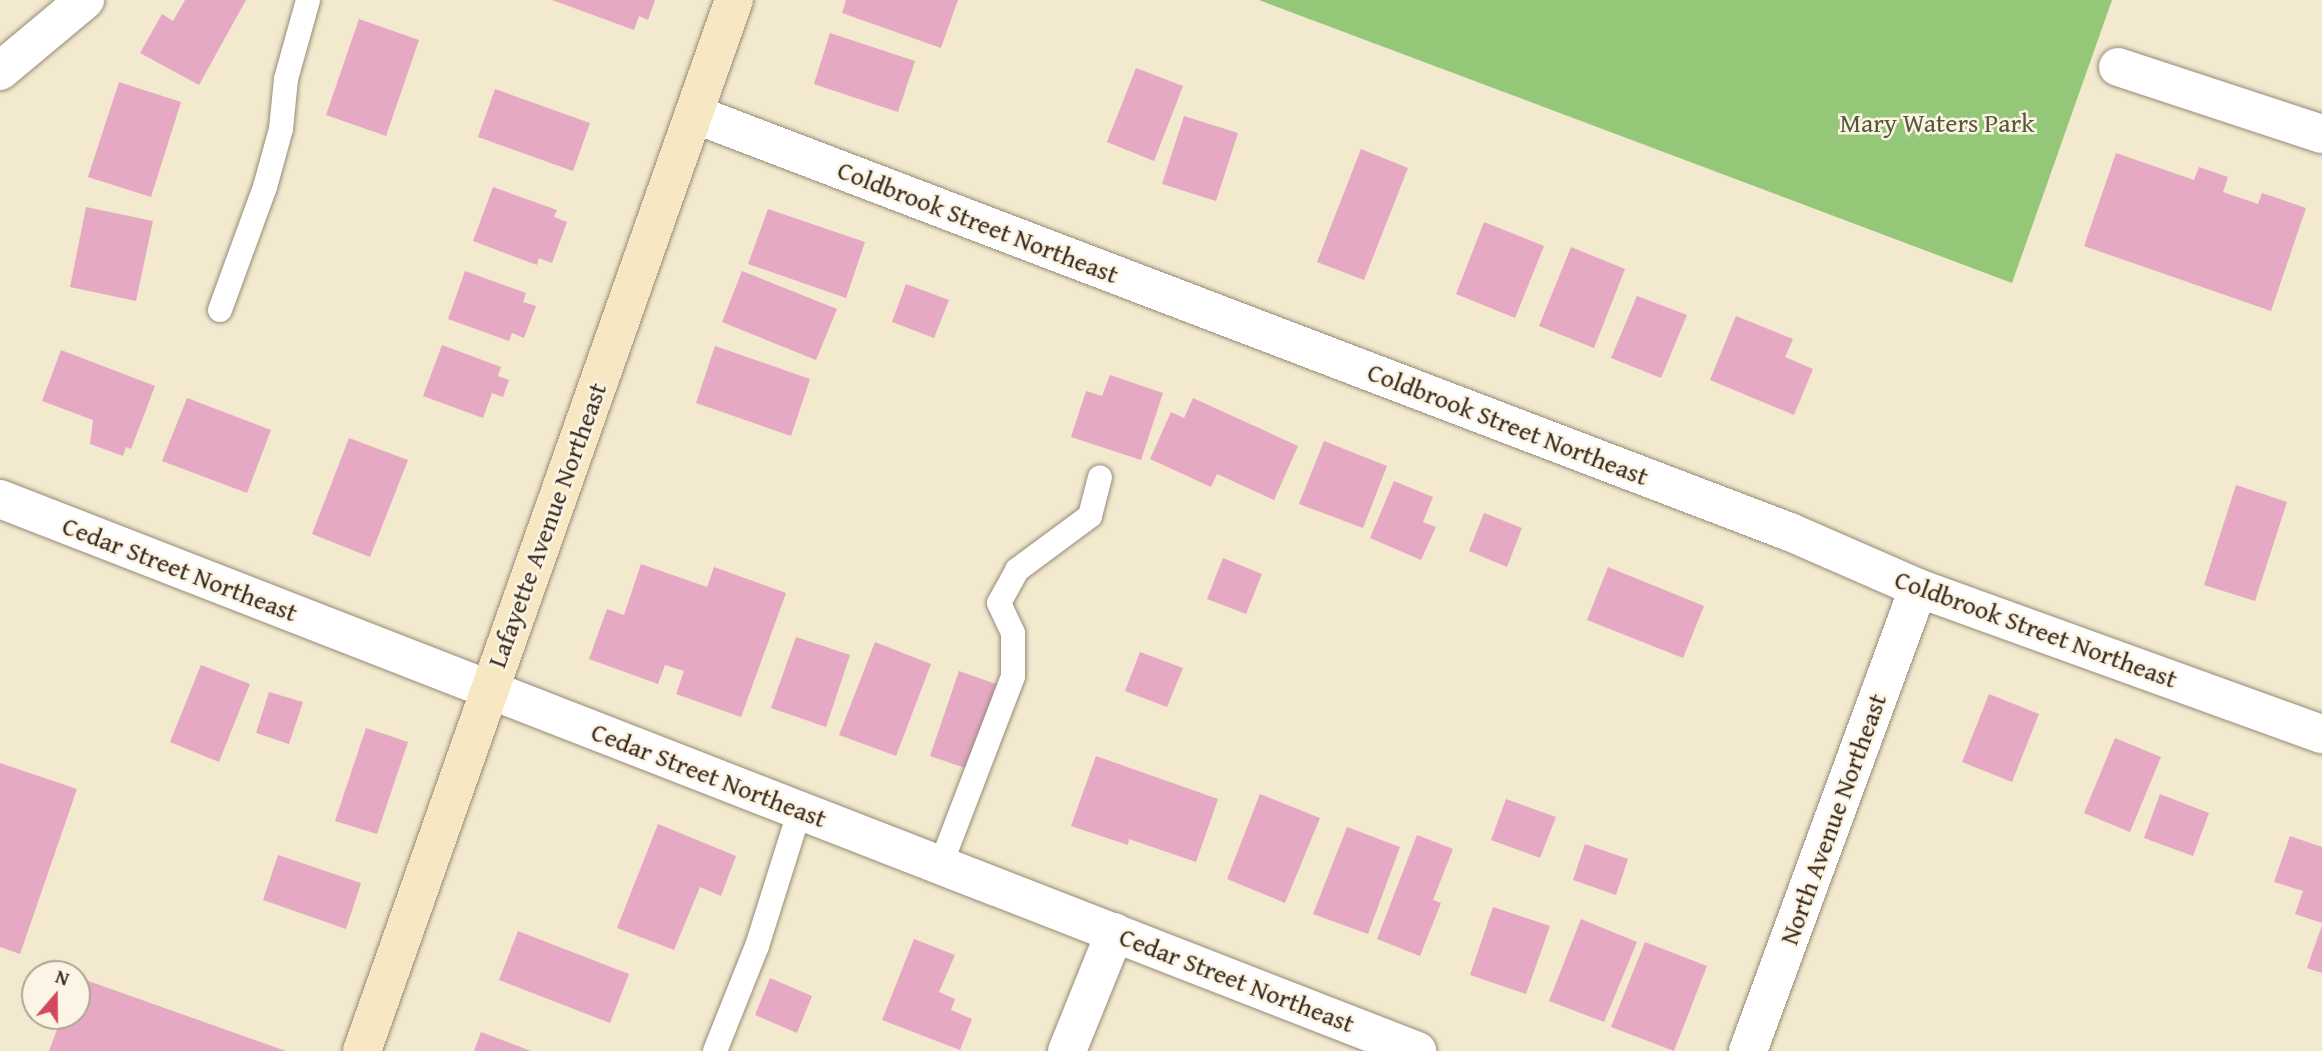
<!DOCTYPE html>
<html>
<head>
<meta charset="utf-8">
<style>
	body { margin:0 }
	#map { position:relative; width:2322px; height:1051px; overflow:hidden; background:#f3e9cf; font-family:"Gentium Book Plus",serif }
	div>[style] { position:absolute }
	.green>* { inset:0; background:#94c778 }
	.building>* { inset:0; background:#e5a9c3 }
	.roads { filter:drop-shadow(0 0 2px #978a76) drop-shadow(0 0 2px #978a76) }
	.lane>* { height:24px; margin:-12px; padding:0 12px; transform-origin:12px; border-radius:12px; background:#fff }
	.street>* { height:38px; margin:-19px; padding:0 19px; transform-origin:19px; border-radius:19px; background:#fff }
	.secondary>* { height:38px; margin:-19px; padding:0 19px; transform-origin:19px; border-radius:19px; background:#f7e8c3 }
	span { translate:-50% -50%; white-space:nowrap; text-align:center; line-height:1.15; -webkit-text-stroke:5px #fcf5e5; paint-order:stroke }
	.park-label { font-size:26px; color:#565939 }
	.street-label { font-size:26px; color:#3b2a1e }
	.north { position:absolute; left:21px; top:960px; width:70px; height:70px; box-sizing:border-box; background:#fcf5e5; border:2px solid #afa495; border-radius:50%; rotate:20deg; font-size:19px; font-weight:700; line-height:28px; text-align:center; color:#3b2a1e }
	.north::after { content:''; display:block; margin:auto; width:24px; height:32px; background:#d1495b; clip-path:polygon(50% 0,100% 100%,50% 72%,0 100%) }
</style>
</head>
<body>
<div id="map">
	<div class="green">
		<i style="clip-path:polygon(1259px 0,2112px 0,2012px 283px)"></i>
	</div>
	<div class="building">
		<i style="clip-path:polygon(185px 0,246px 0,199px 85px,140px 53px,162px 14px,173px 21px)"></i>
		<i style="clip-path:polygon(552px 0,655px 0,648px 20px,639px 16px,634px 30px)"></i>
		<i style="clip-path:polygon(846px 0,958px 0,941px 48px,842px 13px)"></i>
		<i style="clip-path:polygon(359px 19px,419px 40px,386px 136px,326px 115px)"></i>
		<i style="clip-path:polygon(830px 33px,915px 61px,898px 112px,814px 84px)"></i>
		<i style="clip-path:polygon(1136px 68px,1183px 86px,1154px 161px,1107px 142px)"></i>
		<i style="clip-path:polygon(119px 82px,181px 102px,151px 197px,88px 177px)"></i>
		<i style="clip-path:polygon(495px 89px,590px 123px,573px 171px,478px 137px)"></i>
		<i style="clip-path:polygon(1184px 116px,1238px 133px,1216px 201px,1162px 184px)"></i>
		<i style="clip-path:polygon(1361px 149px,1408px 168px,1364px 280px,1317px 262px)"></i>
		<i style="clip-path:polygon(2116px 153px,2194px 180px,2199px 167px,2228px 177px,2223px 192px,2258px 204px,2262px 193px,2306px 208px,2271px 311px,2084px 246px)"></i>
		<i style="clip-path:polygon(493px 187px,557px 210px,554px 217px,567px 222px,552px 263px,539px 258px,537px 265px,473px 241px)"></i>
		<i style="clip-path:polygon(86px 207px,153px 221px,136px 301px,70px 287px)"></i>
		<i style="clip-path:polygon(768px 209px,865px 242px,846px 298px,748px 264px)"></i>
		<i style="clip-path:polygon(1484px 222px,1544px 246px,1515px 318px,1456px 294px)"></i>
		<i style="clip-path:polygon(1571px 247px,1625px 269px,1594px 348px,1539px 326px)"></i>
		<i style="clip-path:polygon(465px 271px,526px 293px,523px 302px,536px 306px,524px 338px,512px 333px,509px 341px,448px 319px)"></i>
		<i style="clip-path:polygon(742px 271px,837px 309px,816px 360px,722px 322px)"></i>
		<i style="clip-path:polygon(906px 284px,949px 300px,934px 338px,892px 322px)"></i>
		<i style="clip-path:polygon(1637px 296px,1687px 315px,1661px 378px,1611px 358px)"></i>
		<i style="clip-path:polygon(1736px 316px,1793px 339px,1785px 357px,1813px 369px,1794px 415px,1710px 380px)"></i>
		<i style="clip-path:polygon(442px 345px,501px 367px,498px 376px,509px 380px,503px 397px,492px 393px,483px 418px,423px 396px)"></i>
		<i style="clip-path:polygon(715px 346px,810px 379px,791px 436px,696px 403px)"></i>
		<i style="clip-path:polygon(61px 350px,155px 386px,131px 449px,126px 447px,123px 456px,90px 444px,93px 420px,42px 401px)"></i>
		<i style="clip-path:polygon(1110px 375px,1163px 393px,1141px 460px,1071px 437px,1086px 391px,1102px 396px)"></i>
		<i style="clip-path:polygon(187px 398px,271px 430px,247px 493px,162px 461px)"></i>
		<i style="clip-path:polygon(1193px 398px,1298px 446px,1274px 500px,1217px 474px,1211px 487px,1150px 459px,1171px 412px,1184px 418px)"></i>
		<i style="clip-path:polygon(349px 438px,408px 460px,370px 557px,312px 534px)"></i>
		<i style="clip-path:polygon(1324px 441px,1387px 466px,1363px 528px,1299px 504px)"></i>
		<i style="clip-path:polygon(1394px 481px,1433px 497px,1423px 522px,1436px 527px,1421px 560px,1370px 538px)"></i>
		<i style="clip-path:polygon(2236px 485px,2287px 502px,2255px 601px,2204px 585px)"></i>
		<i style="clip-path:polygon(1484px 513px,1522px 528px,1507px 567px,1469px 551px)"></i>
		<i style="clip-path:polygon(1223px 558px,1262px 574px,1246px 614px,1207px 599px)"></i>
		<i style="clip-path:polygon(641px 564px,707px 587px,714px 567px,786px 593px,741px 717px,676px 694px,684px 671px,665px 665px,658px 684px,589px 659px,607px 609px,624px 615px)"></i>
		<i style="clip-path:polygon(1608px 567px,1704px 606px,1683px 658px,1587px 620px)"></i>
		<i style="clip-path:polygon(796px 637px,850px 655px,826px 727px,771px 708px)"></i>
		<i style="clip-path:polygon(875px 642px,931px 664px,896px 756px,839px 735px)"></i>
		<i style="clip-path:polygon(1140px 652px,1183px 668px,1167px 707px,1125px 691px)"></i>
		<i style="clip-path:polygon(201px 665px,250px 684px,219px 762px,170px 742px)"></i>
		<i style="clip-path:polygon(959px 671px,999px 685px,986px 775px,930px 756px)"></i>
		<i style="clip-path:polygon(269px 692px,303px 702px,289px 744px,256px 733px)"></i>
		<i style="clip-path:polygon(1989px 694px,2039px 714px,2012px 782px,1962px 762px)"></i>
		<i style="clip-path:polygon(366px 728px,408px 742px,377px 834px,335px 821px)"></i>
		<i style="clip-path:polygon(2115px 738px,2161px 757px,2130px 832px,2084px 813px)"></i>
		<i style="clip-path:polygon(1096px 756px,1218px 799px,1196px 862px,1129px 839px,1128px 845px,1071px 826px)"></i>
		<i style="clip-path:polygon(0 763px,77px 789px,20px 954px,0 947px)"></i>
		<i style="clip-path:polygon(1260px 794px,1320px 818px,1285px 903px,1227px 879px)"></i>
		<i style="clip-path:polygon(2160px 794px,2209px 813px,2193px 856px,2144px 838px)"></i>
		<i style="clip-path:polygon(1506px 799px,1556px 817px,1540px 858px,1491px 840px)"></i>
		<i style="clip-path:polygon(658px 824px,736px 856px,721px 896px,700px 887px,674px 950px,617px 928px)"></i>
		<i style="clip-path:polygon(1347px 827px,1400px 847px,1368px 934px,1313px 914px)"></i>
		<i style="clip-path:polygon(1417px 835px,1453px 849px,1433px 900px,1441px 903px,1420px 956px,1377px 939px)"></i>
		<i style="clip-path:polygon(2290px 836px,2322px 847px,2322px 923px,2295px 914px,2303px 891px,2274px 882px)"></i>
		<i style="clip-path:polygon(1585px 844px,1628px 859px,1616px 895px,1573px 880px)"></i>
		<i style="clip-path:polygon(278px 855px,361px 883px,346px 929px,263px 900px)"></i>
		<i style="clip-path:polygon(1493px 907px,1550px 926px,1526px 994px,1470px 975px)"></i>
		<i style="clip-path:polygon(1581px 919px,1637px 942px,1604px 1022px,1549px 1001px)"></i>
		<i style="clip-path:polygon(2322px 925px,2322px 973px,2307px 968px)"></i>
		<i style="clip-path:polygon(518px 931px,629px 974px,610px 1023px,499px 980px)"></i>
		<i style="clip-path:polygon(914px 939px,955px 955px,939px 992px,955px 999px,951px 1010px,972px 1019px,960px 1050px,882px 1020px)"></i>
		<i style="clip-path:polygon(1645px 942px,1707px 966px,1674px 1051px,1611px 1027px)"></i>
		<i style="clip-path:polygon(77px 977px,286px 1051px,49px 1051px,62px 1016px,77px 1016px)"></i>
		<i style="clip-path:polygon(770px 978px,812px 996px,797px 1033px,755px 1015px)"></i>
		<i style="clip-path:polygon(481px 1032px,531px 1051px,474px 1051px)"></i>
	</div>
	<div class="roads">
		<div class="lane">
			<i style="left:220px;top:310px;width:131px;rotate:-69.9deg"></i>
			<i style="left:265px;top:187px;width:60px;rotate:-74.6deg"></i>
			<i style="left:281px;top:129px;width:50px;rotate:-84.3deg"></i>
			<i style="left:286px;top:79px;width:82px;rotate:-74.4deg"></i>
			<i style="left:941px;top:864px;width:201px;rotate:-69deg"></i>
			<i style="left:1013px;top:676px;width:43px;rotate:-90deg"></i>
			<i style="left:1013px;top:633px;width:33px;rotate:-115deg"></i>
			<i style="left:999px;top:603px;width:38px;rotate:-61deg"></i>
			<i style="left:1017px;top:570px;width:91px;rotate:-36.5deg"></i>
			<i style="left:1090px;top:516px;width:40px;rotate:-75.6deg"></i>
			<i style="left:715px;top:1051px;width:113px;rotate:-68.2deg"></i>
			<i style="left:757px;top:946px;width:143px;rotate:-72.5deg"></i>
		</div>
		<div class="street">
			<i style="left:2118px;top:67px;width:215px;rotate:18.2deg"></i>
			<i style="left:0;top:71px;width:111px;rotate:-39.9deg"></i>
			<i style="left:694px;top:114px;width:1173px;rotate:20.88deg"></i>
			<i style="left:1790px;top:532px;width:140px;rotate:23.6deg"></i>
			<i style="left:1918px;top:588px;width:430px;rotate:19.9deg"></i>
			<i style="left:0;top:499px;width:1521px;rotate:21.28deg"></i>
			<i style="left:1067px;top:1051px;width:128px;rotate:-68deg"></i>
			<i style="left:1748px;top:1051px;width:493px;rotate:-69.8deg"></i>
		</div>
		<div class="secondary">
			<i style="left:362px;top:1051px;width:1115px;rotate:-70.51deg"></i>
		</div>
	</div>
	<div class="park-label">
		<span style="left:1937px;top:123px">Mary Waters Park</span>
	</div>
	<div class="street-label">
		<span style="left:978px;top:222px;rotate:21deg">Coldbrook Street Northeast</span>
		<span style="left:1508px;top:424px;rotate:21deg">Coldbrook Street Northeast</span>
		<span style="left:547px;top:525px;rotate:-70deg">Lafayette Avenue Northeast</span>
		<span style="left:180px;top:569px;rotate:21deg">Cedar Street Northeast</span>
		<span style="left:2036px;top:629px;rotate:20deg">Coldbrook Street Northeast</span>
		<span style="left:709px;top:775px;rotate:21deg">Cedar Street Northeast</span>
		<span style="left:1833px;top:819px;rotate:-70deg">North Avenue Northeast</span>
		<span style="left:1237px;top:980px;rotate:21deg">Cedar Street Northeast</span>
	</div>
	<div class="north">N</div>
</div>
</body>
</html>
